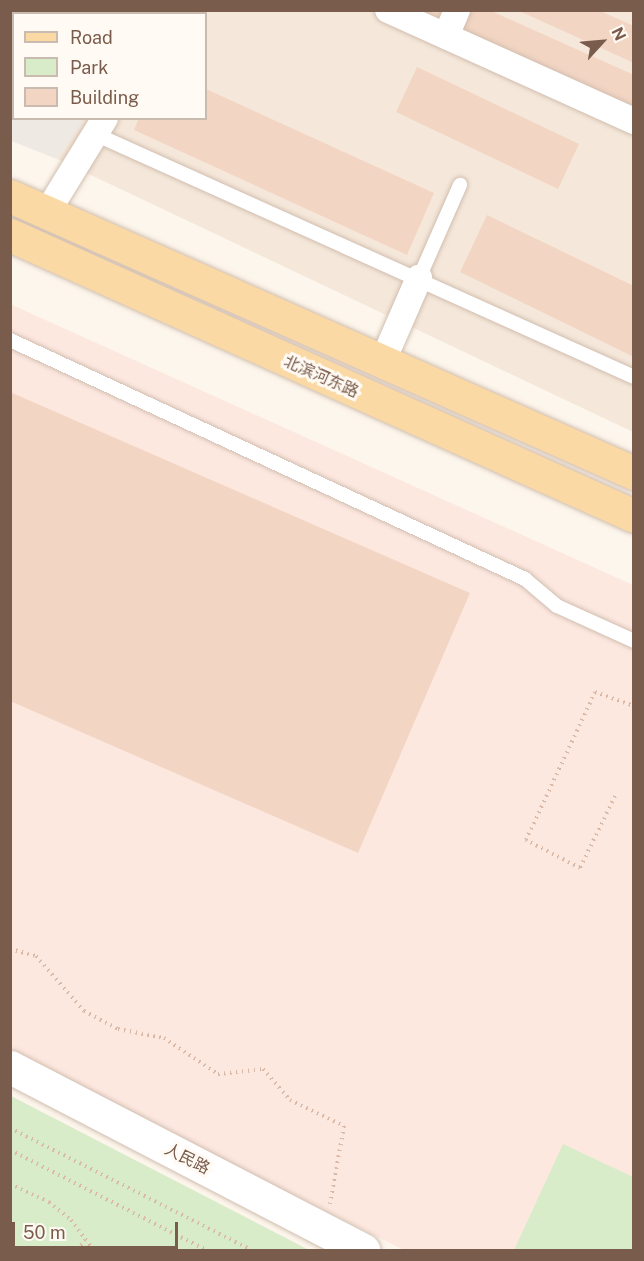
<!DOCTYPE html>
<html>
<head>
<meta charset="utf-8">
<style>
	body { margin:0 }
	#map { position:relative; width:644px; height:1261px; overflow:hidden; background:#fdf6ec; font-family:"Public Sans","Noto Sans SC",sans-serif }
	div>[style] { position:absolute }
	.residential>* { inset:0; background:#f5e8da }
	.commercial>* { inset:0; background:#fde8e0 }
	.industrial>* { inset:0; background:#efe9e4 }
	.green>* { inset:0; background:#d8ecc9 }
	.building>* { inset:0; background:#f3d5c3 }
	.path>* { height:4px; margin-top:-2px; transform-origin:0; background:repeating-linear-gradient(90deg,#d9b8a5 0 1.5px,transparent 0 6px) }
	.roads { filter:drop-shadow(0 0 2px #d1beb0) drop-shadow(0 0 2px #d1beb0) }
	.lane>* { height:14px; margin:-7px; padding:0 7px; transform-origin:7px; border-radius:7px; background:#fff }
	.street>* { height:26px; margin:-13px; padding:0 13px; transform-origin:13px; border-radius:13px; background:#fff }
	.secondary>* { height:33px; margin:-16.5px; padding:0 16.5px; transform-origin:16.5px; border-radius:16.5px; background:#fff }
	.primary>* { height:33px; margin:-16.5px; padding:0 16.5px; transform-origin:16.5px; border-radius:16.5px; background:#fbd9a5 }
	span { translate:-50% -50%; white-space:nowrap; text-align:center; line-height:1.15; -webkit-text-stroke:6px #fffaf3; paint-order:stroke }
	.street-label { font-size:16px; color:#7a5c4d }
	.frame { position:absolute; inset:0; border:12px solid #7a5c4d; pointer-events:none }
	.legend { position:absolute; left:12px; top:12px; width:195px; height:108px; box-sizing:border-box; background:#fffaf3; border:2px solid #cabbb1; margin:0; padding:8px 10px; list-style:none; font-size:18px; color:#7a5c4d }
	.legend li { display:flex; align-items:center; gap:12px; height:30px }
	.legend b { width:30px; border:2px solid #cabbb1 }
	.north { position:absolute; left:572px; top:12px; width:60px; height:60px; -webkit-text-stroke:4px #fffaf3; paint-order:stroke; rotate:64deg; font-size:16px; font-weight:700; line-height:24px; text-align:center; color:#7a5c4d }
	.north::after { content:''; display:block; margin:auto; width:21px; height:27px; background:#7a5c4d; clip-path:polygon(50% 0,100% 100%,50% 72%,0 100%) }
	.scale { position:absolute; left:12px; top:1222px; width:166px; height:27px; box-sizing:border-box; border:3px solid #7a5c4d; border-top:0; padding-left:8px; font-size:18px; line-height:21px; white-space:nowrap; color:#7a5c4d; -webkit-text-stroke:4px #fffaf3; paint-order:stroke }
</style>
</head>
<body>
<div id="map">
	<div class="residential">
		<i style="clip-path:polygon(156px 11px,633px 11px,633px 432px,57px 159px,84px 119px,206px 118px,206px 14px,154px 13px)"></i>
	</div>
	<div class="commercial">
		<i style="clip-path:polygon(10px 304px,633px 585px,633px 1250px,404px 1250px,11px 1055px)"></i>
	</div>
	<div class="industrial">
		<i style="clip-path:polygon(10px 11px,156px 11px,14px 14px,14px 118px,84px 119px,57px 159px,11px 141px)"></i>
	</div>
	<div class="green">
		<i style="clip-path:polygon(11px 1096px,309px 1250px,11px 1250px)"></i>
		<i style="clip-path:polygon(563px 1144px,633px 1177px,633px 1250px,514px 1250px)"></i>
	</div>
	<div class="building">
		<i style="clip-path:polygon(10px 10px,139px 10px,14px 14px,14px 81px)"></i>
		<i style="clip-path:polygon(406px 10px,448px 10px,441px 26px)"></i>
		<i style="clip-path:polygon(462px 10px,489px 10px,634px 75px,634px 112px,453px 31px)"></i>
		<i style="clip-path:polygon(517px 10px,598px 10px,634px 26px,634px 63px)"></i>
		<i style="clip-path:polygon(417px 67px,579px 144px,558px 189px,396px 112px)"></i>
		<i style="clip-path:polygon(206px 89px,434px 193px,407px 255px,134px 130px,139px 118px,206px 118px)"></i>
		<i style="clip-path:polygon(487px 215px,634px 286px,634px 357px,460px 272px)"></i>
		<i style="clip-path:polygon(10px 392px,470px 593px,358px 853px,10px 701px)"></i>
	</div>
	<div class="path">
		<i style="left:615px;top:796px;width:80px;rotate:115.9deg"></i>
		<i style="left:580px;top:868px;width:61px;rotate:-152.6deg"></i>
		<i style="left:526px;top:840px;width:163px;rotate:-65deg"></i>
		<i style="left:595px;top:692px;width:41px;rotate:19.7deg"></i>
		<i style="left:10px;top:949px;width:27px;rotate:15deg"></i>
		<i style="left:36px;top:956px;width:73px;rotate:48.9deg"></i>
		<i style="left:84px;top:1011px;width:38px;rotate:28deg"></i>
		<i style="left:118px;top:1029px;width:47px;rotate:11.1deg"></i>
		<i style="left:164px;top:1038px;width:65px;rotate:33.7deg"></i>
		<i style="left:218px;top:1074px;width:45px;rotate:-6.3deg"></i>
		<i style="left:263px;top:1069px;width:41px;rotate:48.9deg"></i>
		<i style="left:290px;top:1100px;width:60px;rotate:25.7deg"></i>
		<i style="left:344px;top:1126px;width:79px;rotate:100.2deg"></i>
		<i style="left:10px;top:1128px;width:270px;rotate:26.8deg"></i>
		<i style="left:10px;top:1150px;width:220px;rotate:27deg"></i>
		<i style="left:10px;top:1184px;width:43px;rotate:24.8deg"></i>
		<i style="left:49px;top:1202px;width:28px;rotate:39deg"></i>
		<i style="left:71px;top:1220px;width:38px;rotate:53deg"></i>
		<i style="left:77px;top:1250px;width:13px;rotate:-51deg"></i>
	</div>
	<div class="roads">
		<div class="lane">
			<i style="left:95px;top:134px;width:591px;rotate:24.27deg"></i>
			<i style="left:419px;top:278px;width:102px;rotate:-66.2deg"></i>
			<i style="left:10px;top:340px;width:568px;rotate:24.89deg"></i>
			<i style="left:525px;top:579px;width:42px;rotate:40.2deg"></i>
			<i style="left:557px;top:606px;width:85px;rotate:24.4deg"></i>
		</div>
		<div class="street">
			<i style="left:388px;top:10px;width:270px;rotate:24.3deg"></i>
			<i style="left:170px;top:14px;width:4px;rotate:-63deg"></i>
			<i style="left:446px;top:36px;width:28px;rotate:-67deg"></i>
			<i style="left:46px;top:214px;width:113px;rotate:-58.4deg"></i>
			<i style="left:382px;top:363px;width:93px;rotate:-66.5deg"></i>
		</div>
		<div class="secondary">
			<i style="left:10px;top:1067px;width:398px;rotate:27.4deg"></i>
		</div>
		<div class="primary">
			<i style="left:10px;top:196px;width:683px;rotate:23.94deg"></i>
			<i style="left:10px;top:235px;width:684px;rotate:24.24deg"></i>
		</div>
	</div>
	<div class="street-label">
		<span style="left:321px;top:377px;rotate:24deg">北滨河东路</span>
		<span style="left:187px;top:1159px;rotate:27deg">人民路</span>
	</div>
	<div class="frame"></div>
	<ul class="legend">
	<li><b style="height:8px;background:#fbd9a5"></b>Road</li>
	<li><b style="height:16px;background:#d8ecc9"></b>Park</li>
	<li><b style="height:16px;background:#f3d5c3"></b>Building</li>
	</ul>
	<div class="north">N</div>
	<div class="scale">50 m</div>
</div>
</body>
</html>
